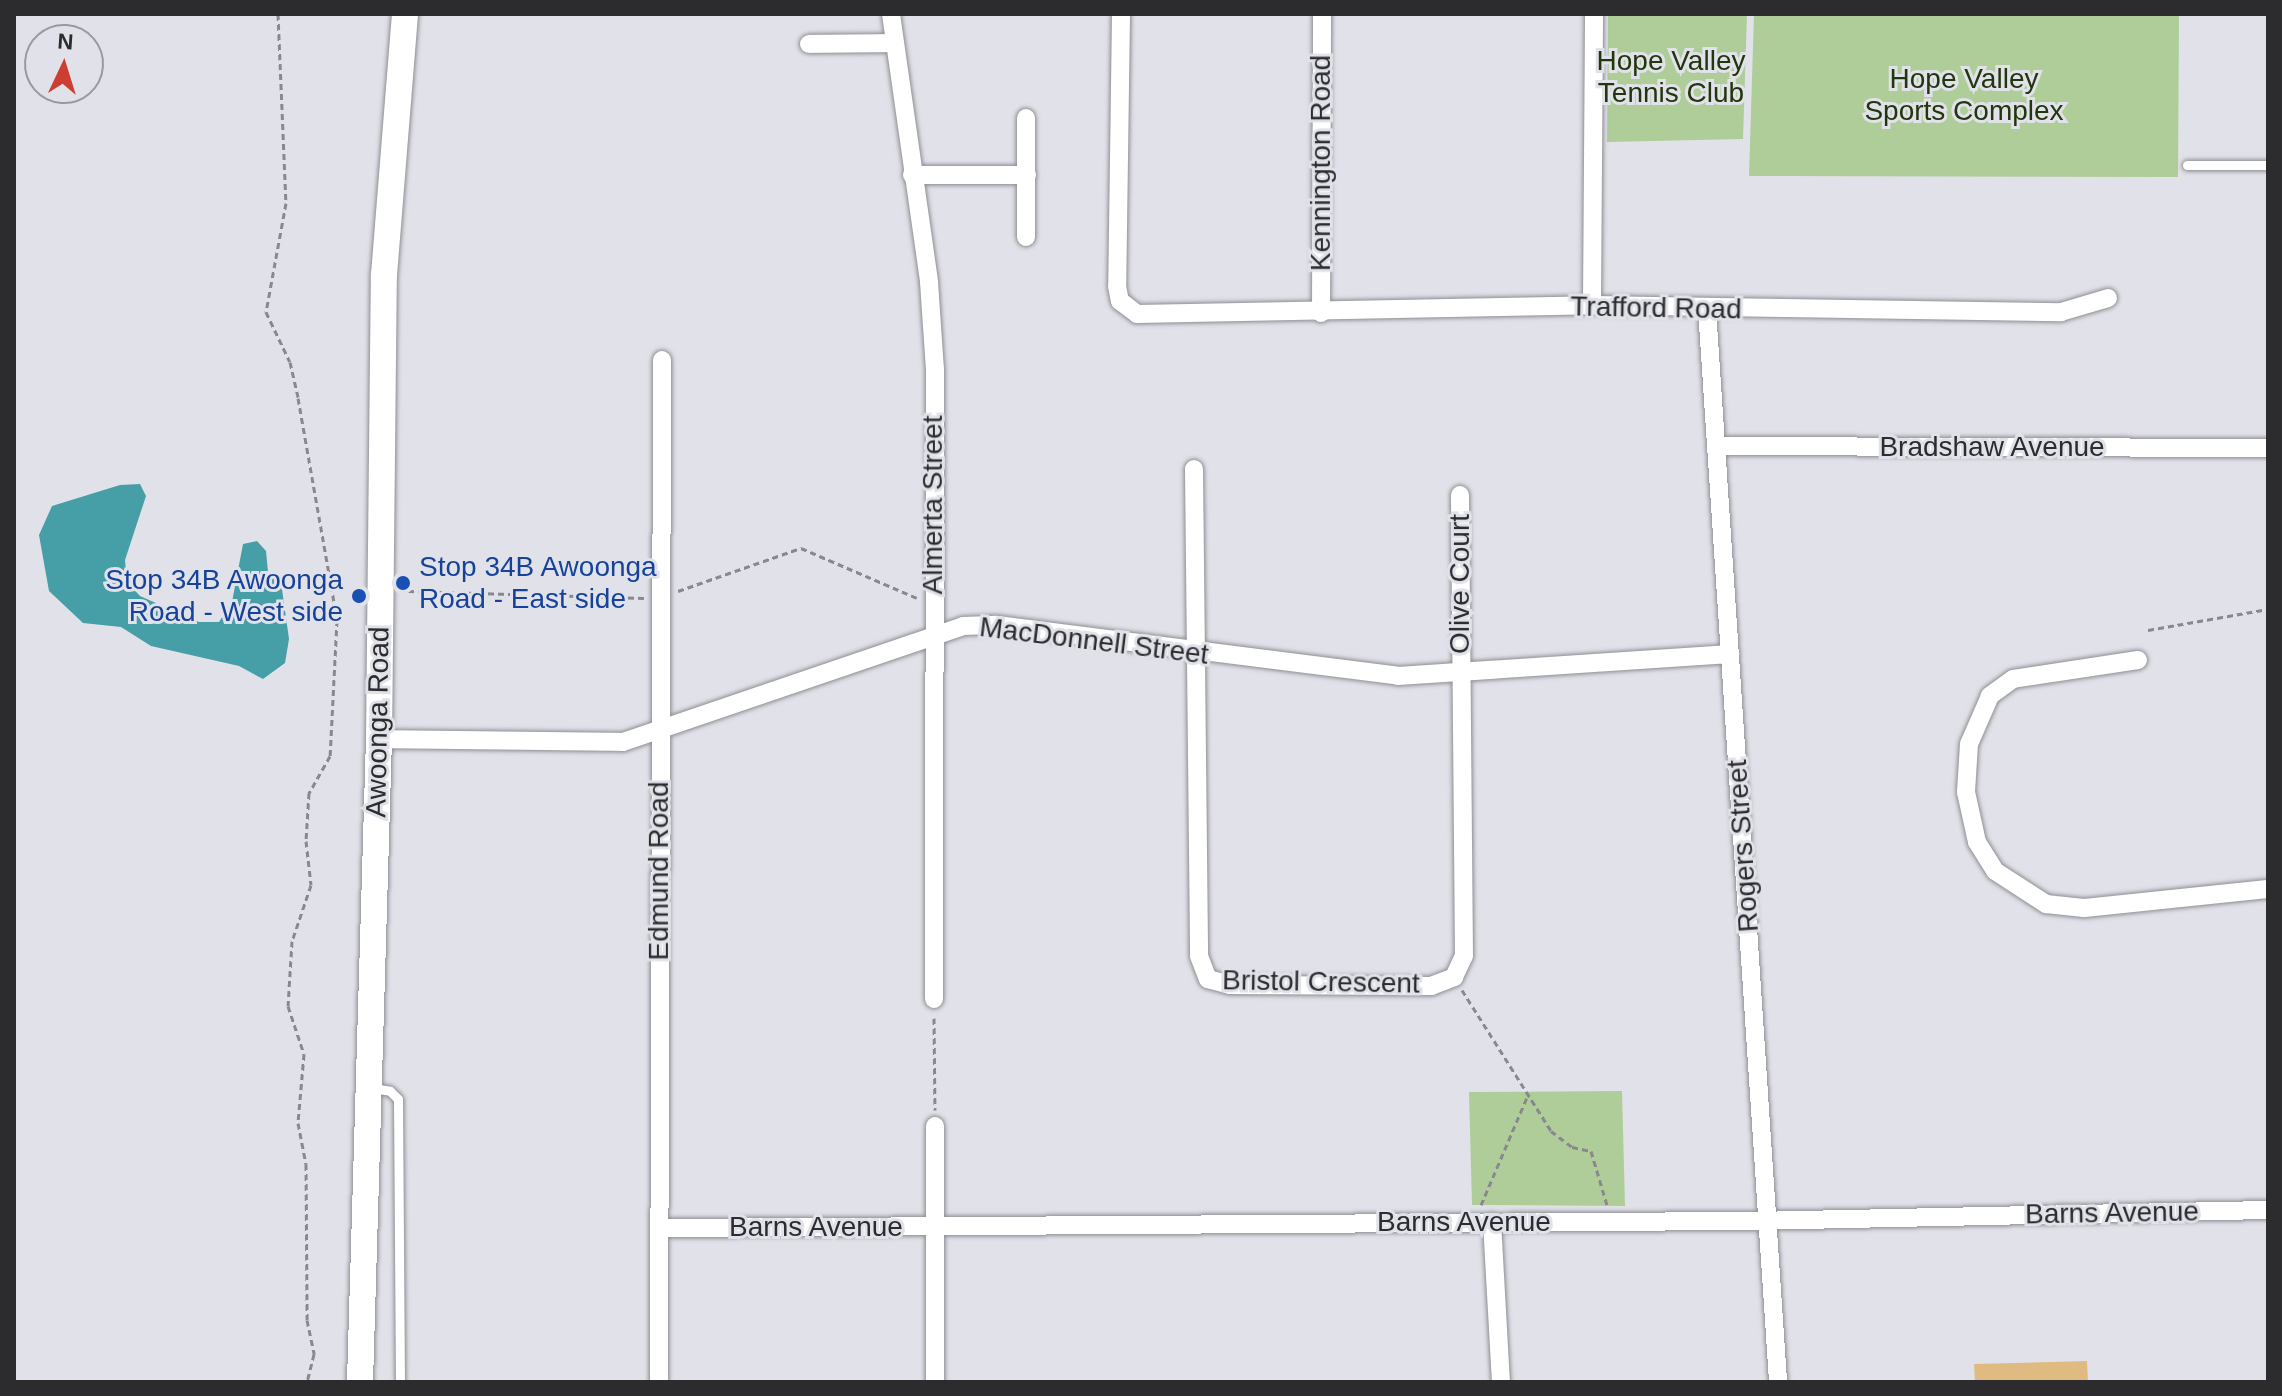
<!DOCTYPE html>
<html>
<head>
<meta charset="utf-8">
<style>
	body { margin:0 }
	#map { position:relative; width:2282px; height:1396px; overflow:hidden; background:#e1e2e9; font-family:Helvetica,sans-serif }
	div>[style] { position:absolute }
	.green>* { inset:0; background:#aecd98 }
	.water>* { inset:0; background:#469ea7 }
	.building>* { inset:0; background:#dfbb82 }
	.path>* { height:3px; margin-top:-1.5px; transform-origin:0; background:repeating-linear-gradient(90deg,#88888d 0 6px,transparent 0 10px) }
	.roads { filter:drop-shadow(0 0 2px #8e8e94) drop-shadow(0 0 2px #8e8e94) }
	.service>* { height:9px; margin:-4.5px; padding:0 4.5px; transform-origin:4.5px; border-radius:4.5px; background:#fff }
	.minor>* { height:18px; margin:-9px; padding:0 9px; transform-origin:9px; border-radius:9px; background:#fff }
	.secondary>* { height:26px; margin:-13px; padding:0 13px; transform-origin:13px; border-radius:13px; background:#fff }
	.dots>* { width:22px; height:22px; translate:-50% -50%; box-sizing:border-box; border:4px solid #e1e2e9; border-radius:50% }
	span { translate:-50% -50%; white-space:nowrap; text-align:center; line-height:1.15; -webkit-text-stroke:6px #e1e2e9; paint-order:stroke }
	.park-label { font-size:28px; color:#21360d }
	.street-label { font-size:28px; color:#2c2c2f }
	.transit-label { font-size:28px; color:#164399 }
	.left { translate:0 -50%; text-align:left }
	.right { translate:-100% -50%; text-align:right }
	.frame { position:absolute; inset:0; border:16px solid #2c2c2f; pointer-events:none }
	.north { position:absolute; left:24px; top:24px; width:80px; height:80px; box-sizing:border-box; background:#e1e2e9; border:2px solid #99999f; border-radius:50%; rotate:4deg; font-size:22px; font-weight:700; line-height:32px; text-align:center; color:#2c2c2f }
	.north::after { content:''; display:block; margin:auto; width:28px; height:36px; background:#cb3e31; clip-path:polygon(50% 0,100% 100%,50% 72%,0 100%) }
</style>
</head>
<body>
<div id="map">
	<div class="green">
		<i style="clip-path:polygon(1608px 14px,1747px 14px,1743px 139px,1607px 142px)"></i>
		<i style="clip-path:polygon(1754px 14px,2179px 14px,2178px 177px,1749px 176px)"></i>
		<i style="clip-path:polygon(1622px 1091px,1625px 1206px,1472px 1205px,1469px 1092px)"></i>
	</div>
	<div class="water">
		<i style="clip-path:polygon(140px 484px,146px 496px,125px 560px,127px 582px,140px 596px,199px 622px,219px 622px,232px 602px,243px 544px,257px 541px,266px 551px,268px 572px,281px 582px,289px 639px,285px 663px,263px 679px,239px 666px,151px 646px,121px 627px,83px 623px,49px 591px,39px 535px,52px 506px,120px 485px)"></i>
	</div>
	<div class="building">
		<i style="clip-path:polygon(2087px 1361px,2088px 1382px,1975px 1382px,1974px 1364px)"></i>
	</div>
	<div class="path">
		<i style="left:278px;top:14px;width:189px;rotate:87.6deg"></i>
		<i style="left:286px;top:203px;width:111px;rotate:100.4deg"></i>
		<i style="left:266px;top:312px;width:55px;rotate:64.4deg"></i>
		<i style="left:290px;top:362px;width:37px;rotate:77deg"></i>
		<i style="left:298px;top:398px;width:225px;rotate:80deg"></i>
		<i style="left:337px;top:620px;width:136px;rotate:92.9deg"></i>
		<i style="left:330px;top:756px;width:43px;rotate:119.6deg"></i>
		<i style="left:309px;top:793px;width:48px;rotate:93.6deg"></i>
		<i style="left:306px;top:841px;width:44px;rotate:83.5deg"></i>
		<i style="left:311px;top:885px;width:59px;rotate:108.7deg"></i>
		<i style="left:292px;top:941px;width:65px;rotate:93.5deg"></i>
		<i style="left:288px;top:1006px;width:51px;rotate:71.6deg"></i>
		<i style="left:304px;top:1054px;width:69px;rotate:95deg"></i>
		<i style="left:298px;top:1123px;width:42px;rotate:79deg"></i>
		<i style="left:306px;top:1164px;width:156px;rotate:89.6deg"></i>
		<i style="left:307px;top:1320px;width:35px;rotate:78deg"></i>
		<i style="left:314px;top:1354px;width:29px;rotate:104deg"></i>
		<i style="left:408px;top:591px;width:236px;rotate:1.7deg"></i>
		<i style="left:678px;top:591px;width:130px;rotate:-19.3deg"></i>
		<i style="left:801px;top:548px;width:126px;rotate:23.3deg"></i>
		<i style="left:2148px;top:630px;width:122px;rotate:-9.9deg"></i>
		<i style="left:1462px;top:990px;width:167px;rotate:57.7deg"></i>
		<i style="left:1551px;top:1131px;width:26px;rotate:37deg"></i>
		<i style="left:1572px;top:1147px;width:19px;rotate:12deg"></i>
		<i style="left:1591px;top:1151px;width:56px;rotate:73.5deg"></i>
		<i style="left:934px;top:1018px;width:92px;rotate:89.4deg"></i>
		<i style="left:1481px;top:1205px;width:120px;rotate:-66.9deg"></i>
	</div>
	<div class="roads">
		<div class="service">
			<i style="left:2187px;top:165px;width:81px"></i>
			<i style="left:372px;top:1088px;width:18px;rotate:9deg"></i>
			<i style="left:390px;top:1091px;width:11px;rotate:45deg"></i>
			<i style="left:398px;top:1099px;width:283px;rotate:89.6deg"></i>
		</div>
		<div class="minor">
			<i style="left:891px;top:14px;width:271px;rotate:81.9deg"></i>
			<i style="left:929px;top:282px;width:87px;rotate:86.1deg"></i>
			<i style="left:935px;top:369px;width:630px;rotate:90.09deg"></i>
			<i style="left:1121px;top:14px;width:272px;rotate:90.8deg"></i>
			<i style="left:1117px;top:286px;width:15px;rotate:79deg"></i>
			<i style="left:1120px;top:301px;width:21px;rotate:37deg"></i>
			<i style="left:1137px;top:314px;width:455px;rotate:-1.1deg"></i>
			<i style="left:1592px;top:305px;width:469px;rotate:0.9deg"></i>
			<i style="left:2061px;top:312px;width:49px;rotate:-16.6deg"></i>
			<i style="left:809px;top:44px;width:82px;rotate:-0.7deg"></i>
			<i style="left:912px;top:175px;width:115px"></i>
			<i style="left:1026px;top:237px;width:119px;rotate:-90deg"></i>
			<i style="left:1592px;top:305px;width:291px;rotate:-89.6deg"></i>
			<i style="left:1707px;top:309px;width:1075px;rotate:86.21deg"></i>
			<i style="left:1321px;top:313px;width:299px;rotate:-89.8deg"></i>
			<i style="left:1717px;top:446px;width:551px;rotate:0.21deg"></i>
			<i style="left:1194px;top:469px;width:487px;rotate:89.4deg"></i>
			<i style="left:1199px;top:956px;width:25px;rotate:69deg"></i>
			<i style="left:1208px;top:979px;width:23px;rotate:15deg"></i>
			<i style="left:1230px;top:985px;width:201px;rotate:0.3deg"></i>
			<i style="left:1431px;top:986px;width:25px;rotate:-21deg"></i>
			<i style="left:1454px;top:977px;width:23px;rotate:-65deg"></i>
			<i style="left:1464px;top:956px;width:461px;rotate:-90.5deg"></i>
			<i style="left:2138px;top:660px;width:126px;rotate:171.4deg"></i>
			<i style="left:2013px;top:679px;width:29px;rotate:144deg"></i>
			<i style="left:1990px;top:696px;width:52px;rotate:113.6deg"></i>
			<i style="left:1969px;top:744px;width:48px;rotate:93.6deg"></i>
			<i style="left:1966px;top:792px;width:51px;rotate:77.6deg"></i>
			<i style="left:1977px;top:842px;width:34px;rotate:58deg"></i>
			<i style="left:1995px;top:871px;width:61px;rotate:32.9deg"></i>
			<i style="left:2046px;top:904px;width:38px;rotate:6deg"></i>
			<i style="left:2084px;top:908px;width:185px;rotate:-5.9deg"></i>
			<i style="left:379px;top:739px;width:244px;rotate:0.7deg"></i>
			<i style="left:623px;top:742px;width:359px;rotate:-18.8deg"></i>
			<i style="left:963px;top:626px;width:34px;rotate:-2deg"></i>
			<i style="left:997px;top:625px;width:404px;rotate:7.2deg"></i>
			<i style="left:1398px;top:676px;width:333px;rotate:-3.8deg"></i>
			<i style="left:1492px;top:1222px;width:160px;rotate:86.8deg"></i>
			<i style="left:660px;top:1228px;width:1094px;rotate:-0.37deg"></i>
			<i style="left:1754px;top:1221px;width:514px;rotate:-1.23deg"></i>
			<i style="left:659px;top:1382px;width:1022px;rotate:-89.83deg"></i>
			<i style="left:935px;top:1382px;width:256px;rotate:-90deg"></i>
		</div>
		<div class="secondary">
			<i style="left:360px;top:1382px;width:643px;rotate:-88.31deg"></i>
			<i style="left:379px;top:739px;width:464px;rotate:-89.4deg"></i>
			<i style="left:384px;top:275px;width:262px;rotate:-85.4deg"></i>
		</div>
	</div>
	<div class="dots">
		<i style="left:403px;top:583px;background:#1a4fb4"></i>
		<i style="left:359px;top:596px;background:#1a4fb4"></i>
	</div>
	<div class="park-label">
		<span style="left:1671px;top:77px">Hope Valley<br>Tennis Club</span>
		<span style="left:1964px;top:95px">Hope Valley<br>Sports Complex</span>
	</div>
	<div class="street-label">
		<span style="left:1321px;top:163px;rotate:-90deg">Kennington Road</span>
		<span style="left:1656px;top:308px;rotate:1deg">Trafford Road</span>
		<span style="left:1992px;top:447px">Bradshaw Avenue</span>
		<span style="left:933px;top:505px;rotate:-90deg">Almerta Street</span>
		<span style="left:1460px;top:584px;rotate:-90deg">Olive Court</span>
		<span style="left:1094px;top:641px;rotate:7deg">MacDonnell Street</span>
		<span style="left:378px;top:722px;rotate:-89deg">Awoonga Road</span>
		<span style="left:1743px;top:846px;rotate:-94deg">Rogers Street</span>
		<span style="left:659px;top:871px;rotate:-90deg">Edmund Road</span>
		<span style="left:1321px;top:982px;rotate:1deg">Bristol Crescent</span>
		<span style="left:2112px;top:1213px;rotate:-1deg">Barns Avenue</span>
		<span style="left:1464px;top:1222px">Barns Avenue</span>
		<span style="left:816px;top:1227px">Barns Avenue</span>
	</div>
	<div class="transit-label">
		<span class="left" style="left:419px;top:583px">Stop 34B Awoonga<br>Road - East side</span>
		<span class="right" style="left:343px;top:596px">Stop 34B Awoonga<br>Road - West side</span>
	</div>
	<div class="frame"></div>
	<div class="north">N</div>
</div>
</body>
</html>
